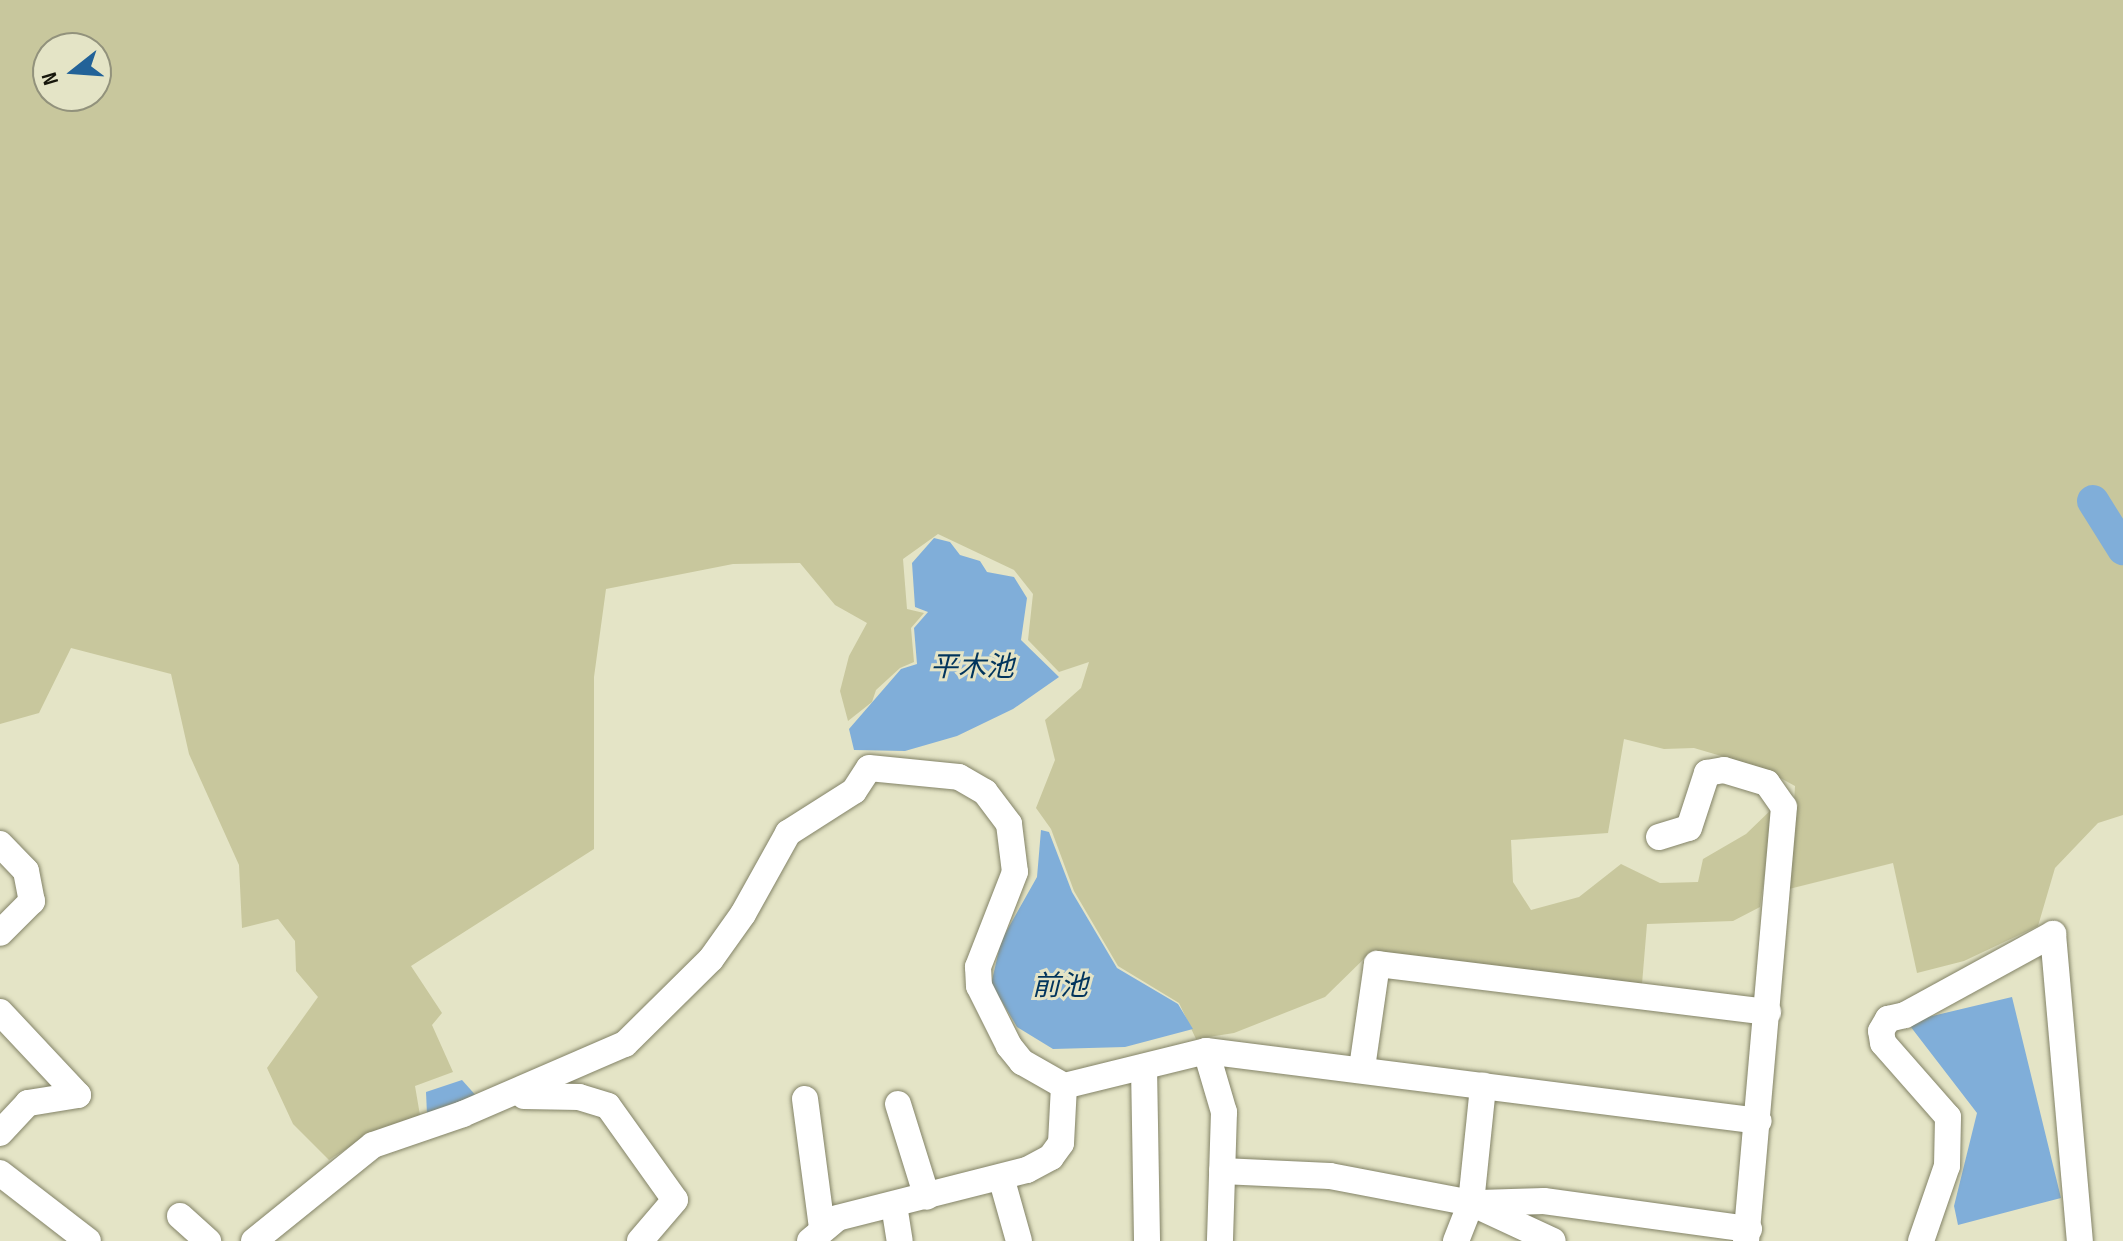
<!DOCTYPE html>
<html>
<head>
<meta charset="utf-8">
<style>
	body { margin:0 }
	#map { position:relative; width:2123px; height:1241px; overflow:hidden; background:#e4e4c6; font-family:"Sofia Sans Condensed","Noto Sans JP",sans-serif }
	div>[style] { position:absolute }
	.green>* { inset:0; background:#c8c79d }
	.water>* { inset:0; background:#80aed9 }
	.river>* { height:32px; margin:-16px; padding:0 16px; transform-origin:16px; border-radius:16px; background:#80aed9 }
	.roads { filter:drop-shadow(0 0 2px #838367) drop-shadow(0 0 2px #838367) }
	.minor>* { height:26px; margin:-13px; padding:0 13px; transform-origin:13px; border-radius:13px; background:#fff }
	span { translate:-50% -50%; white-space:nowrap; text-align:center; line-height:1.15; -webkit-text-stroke:6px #e4e4c6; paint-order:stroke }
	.water-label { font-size:28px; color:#00345c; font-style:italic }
	.north { position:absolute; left:32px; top:32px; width:80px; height:80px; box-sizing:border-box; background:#e4e4c6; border:2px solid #92927c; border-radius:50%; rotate:253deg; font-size:22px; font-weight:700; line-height:32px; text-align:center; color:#17170c }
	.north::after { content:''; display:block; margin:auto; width:28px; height:36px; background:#226298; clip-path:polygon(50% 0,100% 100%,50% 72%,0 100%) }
</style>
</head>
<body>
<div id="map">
	<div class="green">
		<i style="clip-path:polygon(evenodd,0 0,2123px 0,2123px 815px,2098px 823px,2055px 868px,2038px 926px,1964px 961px,1917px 973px,1893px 863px,1789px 889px,1795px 786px,1762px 768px,1694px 748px,1664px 749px,1624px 739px,1608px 833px,1511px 840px,1513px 882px,1531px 910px,1579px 897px,1621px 864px,1660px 883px,1698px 882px,1703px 859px,1746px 834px,1774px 807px,1760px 907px,1733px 921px,1647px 924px,1642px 984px,1372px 951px,1325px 997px,1234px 1033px,1196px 1039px,1179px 1003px,1118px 966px,1074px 891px,1051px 829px,1036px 808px,1055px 760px,1045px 720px,1081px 688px,1089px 662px,1059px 672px,1028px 640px,1033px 594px,1014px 570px,938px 534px,903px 559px,907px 609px,924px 613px,911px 628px,914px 662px,900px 668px,876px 690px,872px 702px,848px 721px,840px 691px,849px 656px,867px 623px,835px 605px,800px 563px,733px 564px,606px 589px,594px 677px,594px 849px,411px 966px,442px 1013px,432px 1025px,453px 1072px,415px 1086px,421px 1121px,360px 1140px,329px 1160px,293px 1124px,267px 1068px,318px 997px,296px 971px,295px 941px,278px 919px,242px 928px,239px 865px,189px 754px,171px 674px,71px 648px,39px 713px,0 724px,0 0,48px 48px,96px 48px,96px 96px,48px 96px,48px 48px)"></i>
	</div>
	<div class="water">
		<i style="clip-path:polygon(934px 538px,950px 542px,960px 555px,980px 561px,987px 572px,1014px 577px,1027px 598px,1021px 640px,1059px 677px,1013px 709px,957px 736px,905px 751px,854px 750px,849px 729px,901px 669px,917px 664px,914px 628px,928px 612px,915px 607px,912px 563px)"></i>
		<i style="clip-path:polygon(1041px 830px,1049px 832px,1072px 892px,1117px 968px,1178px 1004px,1193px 1029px,1125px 1047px,1053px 1049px,1017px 1027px,1001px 1000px,992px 1002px,990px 989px,1001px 941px,1037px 877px)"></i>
		<i style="clip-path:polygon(2012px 997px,2061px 1198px,1958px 1225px,1954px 1206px,1977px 1113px,1907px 1022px)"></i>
		<i style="clip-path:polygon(462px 1080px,479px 1099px,427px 1114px,426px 1092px)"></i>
	</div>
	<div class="river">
		<i style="left:2093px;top:501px;width:57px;rotate:58deg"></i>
	</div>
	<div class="roads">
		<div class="minor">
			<i style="left:1659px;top:837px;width:31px;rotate:-17deg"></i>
			<i style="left:1689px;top:828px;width:58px;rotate:-71.9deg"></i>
			<i style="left:1707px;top:773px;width:17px;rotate:-10deg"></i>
			<i style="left:1724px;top:770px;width:45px;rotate:16.8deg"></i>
			<i style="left:1767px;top:783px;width:29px;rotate:55deg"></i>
			<i style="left:1784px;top:807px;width:436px;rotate:95deg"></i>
			<i style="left:0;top:844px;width:37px;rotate:46deg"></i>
			<i style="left:26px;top:871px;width:31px;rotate:79deg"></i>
			<i style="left:32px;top:901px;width:45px;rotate:135deg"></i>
			<i style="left:0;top:1012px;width:114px;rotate:46.8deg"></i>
			<i style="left:78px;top:1095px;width:51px;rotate:170.9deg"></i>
			<i style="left:28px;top:1103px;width:41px;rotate:133deg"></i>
			<i style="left:1206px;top:1051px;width:64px;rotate:73.6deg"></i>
			<i style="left:1224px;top:1112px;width:129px;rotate:91.8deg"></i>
			<i style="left:1144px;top:1067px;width:174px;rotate:89deg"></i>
			<i style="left:1362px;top:1068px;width:105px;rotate:-81.8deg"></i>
			<i style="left:1377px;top:964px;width:394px;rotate:7deg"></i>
			<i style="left:524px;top:1096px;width:55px;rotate:1deg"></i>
			<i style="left:579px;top:1097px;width:30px;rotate:17deg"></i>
			<i style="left:608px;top:1106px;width:115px;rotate:54.5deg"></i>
			<i style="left:675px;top:1200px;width:54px;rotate:130.5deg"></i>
			<i style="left:805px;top:1099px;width:130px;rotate:82.5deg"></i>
			<i style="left:898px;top:1104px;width:97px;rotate:72.7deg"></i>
			<i style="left:1222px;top:1171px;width:108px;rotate:2.7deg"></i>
			<i style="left:1330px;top:1176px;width:144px;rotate:10.8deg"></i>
			<i style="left:1471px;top:1203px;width:90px;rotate:24.9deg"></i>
			<i style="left:0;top:1173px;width:111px;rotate:37.7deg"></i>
			<i style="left:1001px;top:1177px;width:66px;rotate:74.3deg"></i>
			<i style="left:1479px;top:1203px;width:65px;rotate:-1.8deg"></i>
			<i style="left:1544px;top:1201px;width:207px;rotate:7.8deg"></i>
			<i style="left:894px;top:1205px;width:36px;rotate:81deg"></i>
			<i style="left:180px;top:1216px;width:38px;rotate:42deg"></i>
			<i style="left:254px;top:1241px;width:153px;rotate:-38.9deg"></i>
			<i style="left:373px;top:1145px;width:95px;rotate:-19deg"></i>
			<i style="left:463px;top:1114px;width:176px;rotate:-23.4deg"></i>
			<i style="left:625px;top:1044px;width:121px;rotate:-44.7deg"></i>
			<i style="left:711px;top:959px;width:55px;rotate:-54.6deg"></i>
			<i style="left:743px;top:914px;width:93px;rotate:-60.9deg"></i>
			<i style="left:788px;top:833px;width:78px;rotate:-32.5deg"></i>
			<i style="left:854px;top:791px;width:27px;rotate:-57deg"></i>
			<i style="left:869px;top:768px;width:90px;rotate:5.7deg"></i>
			<i style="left:959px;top:777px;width:30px;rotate:30deg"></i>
			<i style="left:985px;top:792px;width:40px;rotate:53deg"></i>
			<i style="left:1009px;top:824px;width:48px;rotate:82.9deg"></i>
			<i style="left:1015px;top:872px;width:102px;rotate:111.3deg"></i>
			<i style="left:978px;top:967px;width:19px;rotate:87deg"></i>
			<i style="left:979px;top:986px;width:67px;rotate:63.4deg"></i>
			<i style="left:1009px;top:1046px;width:21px;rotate:51deg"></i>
			<i style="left:1022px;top:1062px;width:48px;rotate:29.7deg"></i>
			<i style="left:810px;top:1241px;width:35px;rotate:-40deg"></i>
			<i style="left:837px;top:1218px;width:196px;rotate:-14.2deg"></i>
			<i style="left:1027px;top:1170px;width:27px;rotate:-28deg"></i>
			<i style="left:1051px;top:1157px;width:17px;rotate:-54deg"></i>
			<i style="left:1061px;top:1143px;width:57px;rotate:-87deg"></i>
			<i style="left:1064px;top:1086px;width:146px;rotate:-13.8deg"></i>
			<i style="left:1206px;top:1051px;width:557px;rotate:7.21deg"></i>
			<i style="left:1456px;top:1241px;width:41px;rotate:-68.5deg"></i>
			<i style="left:1471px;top:1203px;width:118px;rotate:-84.1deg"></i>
			<i style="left:1921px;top:1241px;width:79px;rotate:-70.9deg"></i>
			<i style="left:1947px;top:1166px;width:49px;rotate:-88.8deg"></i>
			<i style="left:1948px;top:1117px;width:98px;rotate:-131.3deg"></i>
			<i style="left:1883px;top:1043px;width:12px;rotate:-99deg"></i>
			<i style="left:1881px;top:1031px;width:14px;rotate:-60deg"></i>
			<i style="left:1888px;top:1019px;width:17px;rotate:-13deg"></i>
			<i style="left:1905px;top:1015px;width:169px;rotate:-28.7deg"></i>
			<i style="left:2053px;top:934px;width:308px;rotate:85deg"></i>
		</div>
	</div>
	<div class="water-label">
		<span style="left:972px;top:668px">平木池</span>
		<span style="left:1060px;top:987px">前池</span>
	</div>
	<div class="north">N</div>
</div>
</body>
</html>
